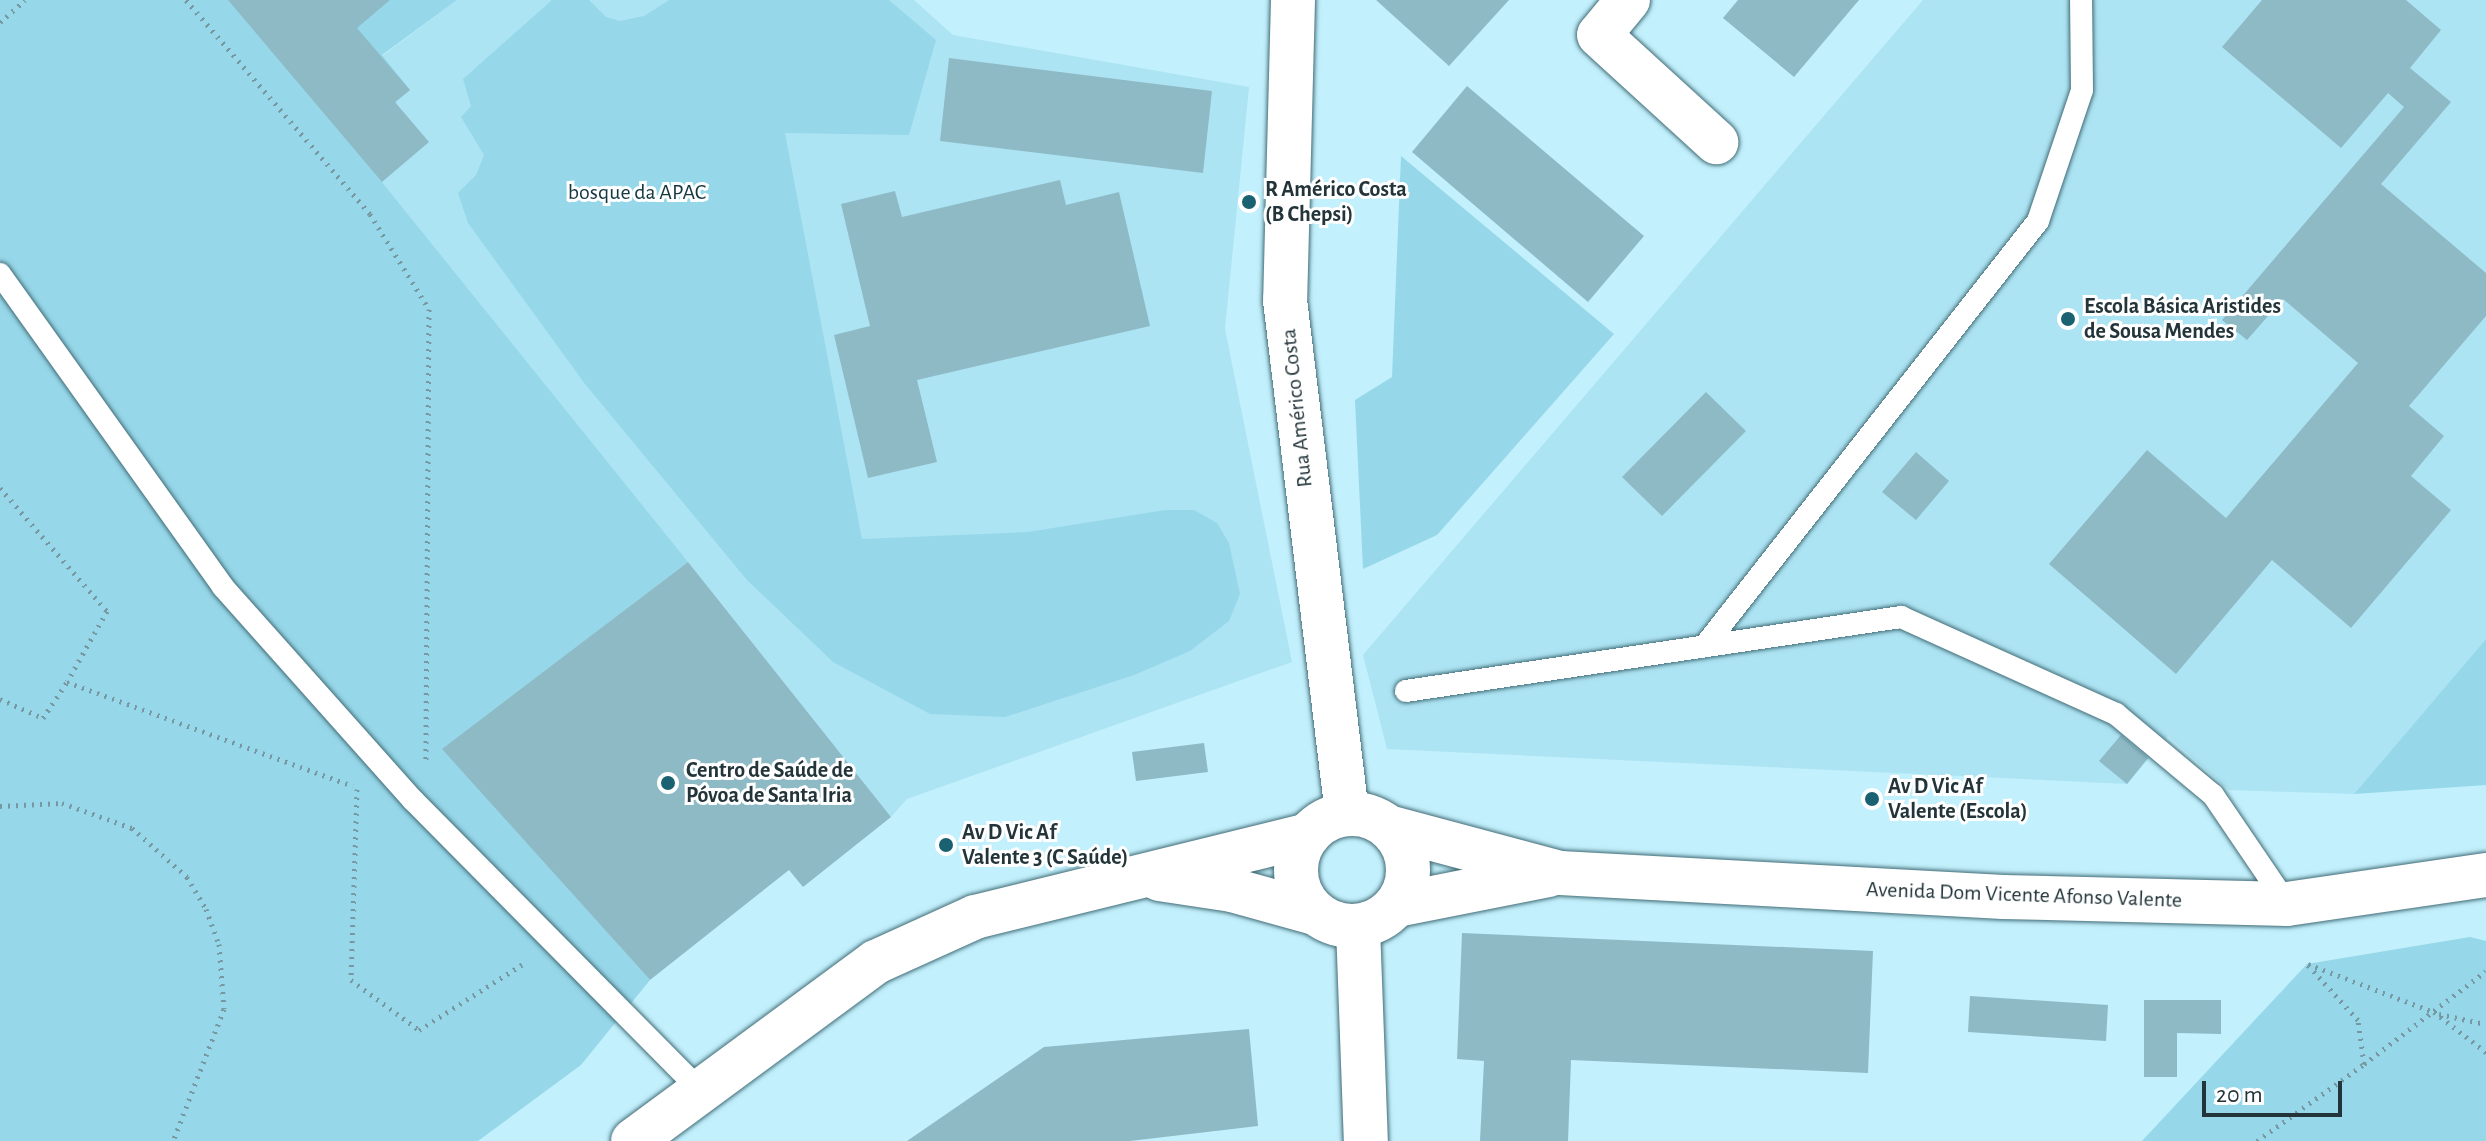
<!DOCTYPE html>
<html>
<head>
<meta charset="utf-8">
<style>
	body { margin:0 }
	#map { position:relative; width:2486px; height:1141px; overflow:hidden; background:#c2f0fc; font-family:"Alegreya Sans",sans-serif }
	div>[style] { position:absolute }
	.built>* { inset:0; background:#ade4f3 }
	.green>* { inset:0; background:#96d7e9 }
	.building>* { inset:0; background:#8ebac6 }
	.path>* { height:5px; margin-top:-2.5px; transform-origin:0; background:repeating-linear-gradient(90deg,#7798a1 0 2px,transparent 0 8px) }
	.roads { filter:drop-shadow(0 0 2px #426c77) drop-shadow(0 0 2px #426c77) }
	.lane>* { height:22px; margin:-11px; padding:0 11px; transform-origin:11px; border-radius:11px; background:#fff }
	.street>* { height:44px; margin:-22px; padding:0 22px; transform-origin:22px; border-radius:22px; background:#fff }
	.secondary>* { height:44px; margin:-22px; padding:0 22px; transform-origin:22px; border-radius:22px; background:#fff }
	.secondary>.ring { margin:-22px; padding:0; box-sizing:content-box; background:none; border:44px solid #fff; border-radius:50% }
	.dots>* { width:22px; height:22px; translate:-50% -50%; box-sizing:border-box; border:4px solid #fff; border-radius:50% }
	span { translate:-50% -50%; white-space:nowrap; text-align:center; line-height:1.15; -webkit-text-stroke:6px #fff; paint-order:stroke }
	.poi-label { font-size:22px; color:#23353a; font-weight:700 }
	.left { translate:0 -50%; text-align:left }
	.park-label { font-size:22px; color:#143841 }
	.street-label { font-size:22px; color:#23353a }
	.scale { position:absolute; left:2202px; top:1081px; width:140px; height:36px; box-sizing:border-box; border:4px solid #23353a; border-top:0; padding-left:10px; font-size:24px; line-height:28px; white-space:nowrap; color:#23353a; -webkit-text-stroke:6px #fff; paint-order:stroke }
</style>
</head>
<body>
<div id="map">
	<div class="built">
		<i style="clip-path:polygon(457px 0,914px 0,953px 35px,1249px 87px,1225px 329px,1292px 662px,907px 799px,891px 817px,382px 182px,395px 102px,382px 56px)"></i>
		<i style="clip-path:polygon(1923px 0,2486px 0,2486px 639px,2354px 794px,2229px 790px,2168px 736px,2127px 784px,1387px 749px,1363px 655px)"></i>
	</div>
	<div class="green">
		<i style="clip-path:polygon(0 0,457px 0,382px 55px,410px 90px,396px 102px,382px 182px,688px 562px,443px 749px,650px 980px,581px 1065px,478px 1141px,0 1141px)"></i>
		<i style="clip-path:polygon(552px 0,589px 0,606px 17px,620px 21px,644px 16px,669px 0,889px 0,936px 40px,909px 135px,785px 133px,862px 539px,1028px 532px,1165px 510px,1194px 510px,1217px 523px,1229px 543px,1240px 594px,1229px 621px,1190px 651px,1134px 675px,1005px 717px,930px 714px,833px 662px,747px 580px,585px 384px,468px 223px,458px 193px,476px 175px,484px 155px,461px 117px,471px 106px,463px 79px)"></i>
		<i style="clip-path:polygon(1401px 156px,1614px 334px,1437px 535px,1363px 569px,1355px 400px,1392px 377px)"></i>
		<i style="clip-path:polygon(2486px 639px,2486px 785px,2354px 794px)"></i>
		<i style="clip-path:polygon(2470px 937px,2486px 941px,2486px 1141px,2142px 1141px,2307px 964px)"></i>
	</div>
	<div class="building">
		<i style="clip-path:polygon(228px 0,390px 0,357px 28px,410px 90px,395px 102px,429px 142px,382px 182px)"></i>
		<i style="clip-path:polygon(1376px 0,1509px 0,1449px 66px)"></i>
		<i style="clip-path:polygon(1738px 0,1859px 0,1794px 77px,1723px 18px)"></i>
		<i style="clip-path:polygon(2262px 0,2406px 0,2441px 30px,2410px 68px,2451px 102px,2381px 184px,2486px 273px,2486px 316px,2409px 406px,2444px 436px,2411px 476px,2451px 510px,2351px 628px,2272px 560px,2176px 674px,2049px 564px,2147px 450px,2226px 518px,2358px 363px,2283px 299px,2247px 340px,2222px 320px,2404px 107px,2388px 93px,2341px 148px,2222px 47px)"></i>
		<i style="clip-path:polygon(949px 58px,1212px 91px,1203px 173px,940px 141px)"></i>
		<i style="clip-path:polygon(1467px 86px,1644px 236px,1588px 302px,1412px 152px)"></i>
		<i style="clip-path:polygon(1060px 180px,1066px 205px,1119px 192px,1150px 326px,917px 380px,937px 462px,868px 478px,834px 335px,870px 326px,841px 204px,895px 191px,902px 217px)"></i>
		<i style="clip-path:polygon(1706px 392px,1746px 431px,1662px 516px,1622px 477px)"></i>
		<i style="clip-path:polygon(1916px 452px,1949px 481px,1916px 520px,1882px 492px)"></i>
		<i style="clip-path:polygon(688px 562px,891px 817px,803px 887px,789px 870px,650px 980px,442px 749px)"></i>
		<i style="clip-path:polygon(2121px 735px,2148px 758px,2127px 784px,2099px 761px)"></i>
		<i style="clip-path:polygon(1204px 743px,1208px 772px,1136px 781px,1132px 752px)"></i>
		<i style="clip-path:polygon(1462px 933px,1873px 951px,1868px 1073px,1571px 1060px,1568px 1141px,1480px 1141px,1484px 1061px,1457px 1059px)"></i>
		<i style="clip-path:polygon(1970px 996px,2108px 1005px,2106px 1041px,1968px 1032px)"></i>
		<i style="clip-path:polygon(2144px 1000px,2221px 1000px,2221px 1034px,2177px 1033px,2177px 1077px,2144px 1077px)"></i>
		<i style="clip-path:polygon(1249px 1029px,1258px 1126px,1130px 1141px,907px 1141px,1044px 1047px)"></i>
	</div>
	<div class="path">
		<i style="left:186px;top:0;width:282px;rotate:49.3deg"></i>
		<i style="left:370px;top:214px;width:112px;rotate:58.2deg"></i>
		<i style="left:429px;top:309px;width:453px;rotate:90.4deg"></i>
		<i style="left:0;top:22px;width:33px;rotate:-41deg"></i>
		<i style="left:0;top:488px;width:163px;rotate:49deg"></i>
		<i style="left:107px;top:611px;width:81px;rotate:119.4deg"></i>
		<i style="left:67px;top:682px;width:304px;rotate:20deg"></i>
		<i style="left:0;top:699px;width:47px;rotate:23.8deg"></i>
		<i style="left:43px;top:718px;width:43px;rotate:-56.3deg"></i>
		<i style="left:357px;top:789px;width:191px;rotate:91.8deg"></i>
		<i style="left:351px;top:980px;width:84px;rotate:36.3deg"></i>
		<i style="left:419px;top:1030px;width:127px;rotate:-32.4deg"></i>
		<i style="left:0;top:806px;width:62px;rotate:-2.8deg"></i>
		<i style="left:62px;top:803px;width:74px;rotate:19.7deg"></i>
		<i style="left:132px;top:828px;width:74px;rotate:41.7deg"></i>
		<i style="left:187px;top:877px;width:37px;rotate:59deg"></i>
		<i style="left:206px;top:909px;width:37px;rotate:70deg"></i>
		<i style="left:219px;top:944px;width:65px;rotate:85.6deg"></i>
		<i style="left:224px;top:1009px;width:142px;rotate:111.1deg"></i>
		<i style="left:2308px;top:964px;width:135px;rotate:20.9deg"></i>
		<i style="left:2434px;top:1012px;width:66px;rotate:37.6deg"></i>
		<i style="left:2439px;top:1014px;width:48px;rotate:12deg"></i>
		<i style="left:2364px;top:1064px;width:153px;rotate:-37.3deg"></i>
		<i style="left:2257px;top:1141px;width:132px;rotate:-35.7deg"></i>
		<i style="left:2364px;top:1064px;width:44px;rotate:-97.8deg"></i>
		<i style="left:2358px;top:1020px;width:76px;rotate:-132.3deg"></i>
	</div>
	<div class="roads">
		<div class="lane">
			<i style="left:0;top:274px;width:384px;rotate:54.5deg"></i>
			<i style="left:223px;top:587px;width:285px;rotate:48.3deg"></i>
			<i style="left:413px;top:800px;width:412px;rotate:45.3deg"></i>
			<i style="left:1707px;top:643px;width:536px;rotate:-51.89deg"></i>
			<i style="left:2038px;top:221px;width:138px;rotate:-71.4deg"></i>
			<i style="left:2082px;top:90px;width:90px;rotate:-90.6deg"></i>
			<i style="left:1406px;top:691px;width:501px;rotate:-8.5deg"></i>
			<i style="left:1901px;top:617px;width:236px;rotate:24.3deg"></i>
			<i style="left:2116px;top:714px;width:126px;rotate:39.9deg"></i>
			<i style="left:2213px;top:795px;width:132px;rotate:55.8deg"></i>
		</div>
		<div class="street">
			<i style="left:1293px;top:0;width:300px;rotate:91.5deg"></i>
			<i style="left:1285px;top:300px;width:518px;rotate:83.12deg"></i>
			<i style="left:1628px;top:0;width:45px;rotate:129.6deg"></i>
			<i style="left:1599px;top:35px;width:159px;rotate:42.4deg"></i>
			<i style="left:1358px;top:927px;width:214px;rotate:87.9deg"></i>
		</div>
		<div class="secondary">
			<i class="ring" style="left:1296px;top:814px;width:68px;height:68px"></i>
			<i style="left:1388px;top:827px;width:178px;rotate:15deg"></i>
			<i style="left:1560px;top:873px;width:444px;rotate:3.1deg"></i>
			<i style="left:2003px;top:897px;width:284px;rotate:1.4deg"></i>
			<i style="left:2287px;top:904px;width:201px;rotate:-8.3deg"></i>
			<i style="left:1159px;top:879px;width:74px;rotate:8.6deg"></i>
			<i style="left:1232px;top:890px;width:86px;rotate:15.5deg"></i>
			<i style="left:1397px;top:905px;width:155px;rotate:-11.2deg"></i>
			<i style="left:633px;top:1141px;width:302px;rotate:-36.4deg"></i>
			<i style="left:876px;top:962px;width:109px;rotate:-24.4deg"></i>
			<i style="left:975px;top:917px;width:343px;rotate:-13.8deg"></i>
		</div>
	</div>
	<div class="dots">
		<i style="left:1249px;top:202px;background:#1a6171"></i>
		<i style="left:2068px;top:319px;background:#1a6171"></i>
		<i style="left:668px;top:783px;background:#1a6171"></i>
		<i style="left:1872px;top:799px;background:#1a6171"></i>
		<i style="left:946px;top:845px;background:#1a6171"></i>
	</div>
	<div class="poi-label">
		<span class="left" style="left:1265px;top:202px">R Américo Costa<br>(B Chepsi)</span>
		<span class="left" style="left:2084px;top:319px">Escola Básica Aristides<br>de Sousa Mendes</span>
		<span class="left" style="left:686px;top:783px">Centro de Saúde de<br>Póvoa de Santa Iria</span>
		<span class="left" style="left:1888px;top:799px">Av D Vic Af<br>Valente (Escola)</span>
		<span class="left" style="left:962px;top:845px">Av D Vic Af<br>Valente 3 (C Saúde)</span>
	</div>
	<div class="park-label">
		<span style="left:637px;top:193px">bosque da APAC</span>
	</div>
	<div class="street-label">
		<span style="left:1297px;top:408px;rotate:-96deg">Rua Américo Costa</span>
		<span style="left:2024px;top:895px;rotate:2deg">Avenida Dom Vicente Afonso Valente</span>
	</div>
	<div class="scale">20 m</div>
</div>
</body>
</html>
